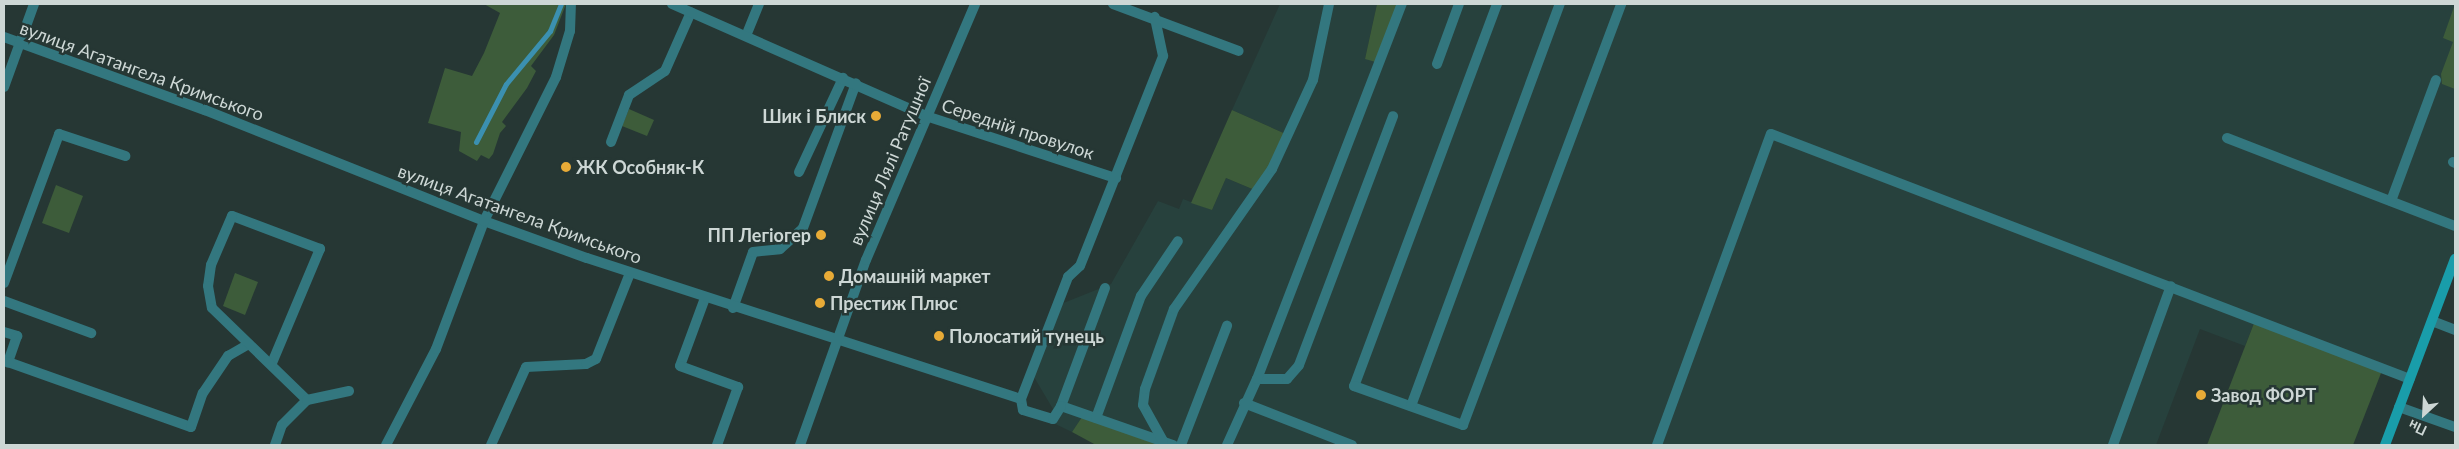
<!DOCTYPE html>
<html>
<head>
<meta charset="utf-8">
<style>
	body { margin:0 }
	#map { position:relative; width:2459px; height:449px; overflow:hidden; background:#263734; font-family:Lato,sans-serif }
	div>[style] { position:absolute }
	.built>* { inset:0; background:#27413d }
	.green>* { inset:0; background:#3d5c3a }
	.stream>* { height:5px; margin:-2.5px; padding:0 2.5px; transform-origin:2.5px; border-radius:2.5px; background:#3b90b0 }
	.lane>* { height:10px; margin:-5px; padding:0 5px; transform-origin:5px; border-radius:5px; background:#33777f }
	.street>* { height:10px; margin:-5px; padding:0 5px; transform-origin:5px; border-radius:5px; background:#33777f }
	.secondary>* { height:10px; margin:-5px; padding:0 5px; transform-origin:5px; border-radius:5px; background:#199daa }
	.dots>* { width:14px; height:14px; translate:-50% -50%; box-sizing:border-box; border:2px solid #263734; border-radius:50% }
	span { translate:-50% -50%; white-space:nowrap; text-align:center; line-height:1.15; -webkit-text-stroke:5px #263734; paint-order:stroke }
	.street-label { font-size:18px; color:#cdd7d5 }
	.poi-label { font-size:18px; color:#cdd7d5; font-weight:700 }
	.right { translate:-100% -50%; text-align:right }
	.left { translate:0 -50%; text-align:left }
	.frame { position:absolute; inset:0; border:5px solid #cdd7d5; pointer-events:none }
	.north { position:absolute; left:2399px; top:389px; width:50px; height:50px; -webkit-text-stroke:4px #263734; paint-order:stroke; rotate:205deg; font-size:14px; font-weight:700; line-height:20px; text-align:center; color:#cdd7d5 }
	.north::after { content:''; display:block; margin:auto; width:18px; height:22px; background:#cdd7d5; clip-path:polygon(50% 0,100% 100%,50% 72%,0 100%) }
</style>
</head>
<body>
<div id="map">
	<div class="built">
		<i style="clip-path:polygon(1280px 4px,1377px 4px,1365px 59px,1402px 4px,2455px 4px,2455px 258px,2410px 379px,2256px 318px,2245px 346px,2200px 329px,2156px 445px,1173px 445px,1084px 414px,1072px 432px,1047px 420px,1053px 409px,1031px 372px,1056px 306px,1111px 284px,1158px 201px,1179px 209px,1183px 199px,1212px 210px,1226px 178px,1257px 191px,1288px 135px,1232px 110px)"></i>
	</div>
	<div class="green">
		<i style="clip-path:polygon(484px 4px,566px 4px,554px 35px,531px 66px,536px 71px,527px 88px,502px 122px,506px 126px,500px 133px,493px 154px,489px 159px,481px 155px,477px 161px,459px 151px,461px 132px,428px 123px,445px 68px,472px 76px,484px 53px,500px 13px)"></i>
		<i style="clip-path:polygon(1377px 4px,1402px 4px,1379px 63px,1365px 59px)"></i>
		<i style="clip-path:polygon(2455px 4px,2455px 89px,2442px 84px,2441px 74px,2453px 42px,2443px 38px)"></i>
		<i style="clip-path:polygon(629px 109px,654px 120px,647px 136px,622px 126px)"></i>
		<i style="clip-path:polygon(1232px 110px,1288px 135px,1257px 191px,1226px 178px,1212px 210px,1191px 203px)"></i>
		<i style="clip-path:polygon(56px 185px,83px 196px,69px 233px,42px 223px)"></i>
		<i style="clip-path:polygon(235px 273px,258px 282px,245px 315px,223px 306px)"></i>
		<i style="clip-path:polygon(2256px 318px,2383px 368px,2353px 445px,2207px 445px)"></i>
		<i style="clip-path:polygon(1084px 414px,1173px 445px,1096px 445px,1072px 432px)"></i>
	</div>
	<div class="stream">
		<i style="left:476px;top:142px;width:65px;rotate:-62.7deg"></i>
		<i style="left:506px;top:84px;width:69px;rotate:-50.3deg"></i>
		<i style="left:550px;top:31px;width:29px;rotate:-68deg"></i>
	</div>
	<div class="lane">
		<i style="left:1113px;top:4px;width:134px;rotate:20.5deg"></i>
		<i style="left:1497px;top:4px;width:408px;rotate:110.5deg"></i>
		<i style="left:1354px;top:386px;width:116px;rotate:19.7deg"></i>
		<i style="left:1463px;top:425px;width:450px;rotate:-69.4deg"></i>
		<i style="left:746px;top:36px;width:35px;rotate:-68deg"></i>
		<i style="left:1437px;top:64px;width:64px;rotate:-69.9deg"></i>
		<i style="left:2227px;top:138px;width:244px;rotate:21.1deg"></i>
		<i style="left:611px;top:142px;width:50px;rotate:-69deg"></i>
		<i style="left:629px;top:95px;width:43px;rotate:-33.7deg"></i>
		<i style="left:665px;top:71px;width:64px;rotate:-66.2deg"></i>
		<i style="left:2453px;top:162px;width:2px;rotate:27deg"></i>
		<i style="left:799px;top:172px;width:104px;rotate:-64.9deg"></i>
		<i style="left:2391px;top:201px;width:129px;rotate:-69.6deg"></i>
		<i style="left:4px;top:283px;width:159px;rotate:-69.7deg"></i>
		<i style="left:59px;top:134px;width:70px;rotate:18.4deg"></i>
		<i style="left:1105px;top:288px;width:126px;rotate:110.4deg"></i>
		<i style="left:1061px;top:406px;width:119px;rotate:19.2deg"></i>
		<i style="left:705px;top:298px;width:72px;rotate:110.2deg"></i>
		<i style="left:680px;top:366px;width:62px;rotate:19.9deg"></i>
		<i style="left:738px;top:387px;width:62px;rotate:109.9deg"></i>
		<i style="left:4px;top:301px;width:93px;rotate:20.2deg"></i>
		<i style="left:733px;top:308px;width:59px;rotate:-70.3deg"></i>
		<i style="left:753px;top:252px;width:27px;rotate:-6deg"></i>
		<i style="left:780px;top:249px;width:31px;rotate:-42deg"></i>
		<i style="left:803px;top:228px;width:154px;rotate:-69.9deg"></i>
		<i style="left:2432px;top:321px;width:25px;rotate:21deg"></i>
		<i style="left:4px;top:332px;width:14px;rotate:17deg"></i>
		<i style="left:17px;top:336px;width:28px;rotate:109deg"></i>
		<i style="left:8px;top:362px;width:194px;rotate:19.6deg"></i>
		<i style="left:191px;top:427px;width:36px;rotate:-71deg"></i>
		<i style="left:203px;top:393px;width:45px;rotate:-56deg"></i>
		<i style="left:228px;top:356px;width:24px;rotate:-30deg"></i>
		<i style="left:272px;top:363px;width:124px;rotate:-67.2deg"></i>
		<i style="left:320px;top:249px;width:94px;rotate:-159.4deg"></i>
		<i style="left:232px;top:216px;width:53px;rotate:113.2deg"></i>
		<i style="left:211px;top:265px;width:21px;rotate:98deg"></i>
		<i style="left:208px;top:286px;width:22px;rotate:80deg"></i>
		<i style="left:212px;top:308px;width:132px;rotate:44.1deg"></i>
		<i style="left:1257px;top:379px;width:30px"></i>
		<i style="left:1287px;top:379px;width:18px;rotate:-49deg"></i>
		<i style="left:1299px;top:365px;width:266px;rotate:-69.3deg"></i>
		<i style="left:1244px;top:403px;width:116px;rotate:21.3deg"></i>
		<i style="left:1411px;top:406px;width:429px;rotate:-69.7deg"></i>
		<i style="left:2399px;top:407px;width:59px;rotate:19.7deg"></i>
		<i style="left:1023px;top:410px;width:31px;rotate:17deg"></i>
		<i style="left:1053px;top:419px;width:15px;rotate:-58deg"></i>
		<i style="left:1096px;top:418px;width:130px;rotate:-69.8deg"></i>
		<i style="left:1141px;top:296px;width:66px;rotate:-56.1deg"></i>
		<i style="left:1163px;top:441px;width:41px;rotate:-119.1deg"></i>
		<i style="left:1143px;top:405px;width:16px;rotate:-83deg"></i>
		<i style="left:1145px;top:389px;width:85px;rotate:-70.1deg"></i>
		<i style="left:1174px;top:309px;width:171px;rotate:-55deg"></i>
		<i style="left:1272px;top:169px;width:98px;rotate:-65.3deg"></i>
		<i style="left:1313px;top:80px;width:78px;rotate:-78.1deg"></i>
		<i style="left:275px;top:445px;width:21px;rotate:-71deg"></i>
		<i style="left:282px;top:425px;width:35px;rotate:-45deg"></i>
		<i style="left:307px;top:400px;width:43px;rotate:-12.1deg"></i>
		<i style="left:386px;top:445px;width:108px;rotate:-62.5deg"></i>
		<i style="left:436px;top:349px;width:137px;rotate:-69.4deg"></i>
		<i style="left:491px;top:445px;width:85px;rotate:-65.8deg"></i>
		<i style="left:526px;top:367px;width:60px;rotate:-2.9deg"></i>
		<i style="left:586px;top:364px;width:11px;rotate:-27deg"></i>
		<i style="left:596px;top:359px;width:92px;rotate:-68.4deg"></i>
		<i style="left:1181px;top:445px;width:128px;rotate:-68.9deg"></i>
		<i style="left:1227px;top:445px;width:72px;rotate:-65.6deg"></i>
		<i style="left:1257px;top:379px;width:402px;rotate:-68.9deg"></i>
		<i style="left:1657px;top:445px;width:331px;rotate:-69.9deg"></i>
		<i style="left:1771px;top:134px;width:684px;rotate:20.98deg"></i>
		<i style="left:2113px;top:445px;width:169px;rotate:-70deg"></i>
	</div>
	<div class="street">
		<i style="left:672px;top:4px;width:278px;rotate:23.8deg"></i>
		<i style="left:926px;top:116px;width:200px;rotate:18.1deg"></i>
		<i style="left:4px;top:37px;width:214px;rotate:20deg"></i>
		<i style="left:205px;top:110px;width:300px;rotate:21.7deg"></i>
		<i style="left:484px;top:221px;width:109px;rotate:19.8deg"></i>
		<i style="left:587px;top:258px;width:456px;rotate:18deg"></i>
		<i style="left:1021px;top:399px;width:11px;rotate:80deg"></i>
		<i style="left:4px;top:87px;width:88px;rotate:-70.1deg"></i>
		<i style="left:484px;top:221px;width:161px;rotate:-63.4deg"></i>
		<i style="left:556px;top:77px;width:48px;rotate:-73.1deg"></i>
		<i style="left:570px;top:31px;width:27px;rotate:-88deg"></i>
		<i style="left:1021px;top:399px;width:131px;rotate:-68.9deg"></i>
		<i style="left:1068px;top:277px;width:16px;rotate:-43deg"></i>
		<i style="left:1080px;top:266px;width:226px;rotate:-68.4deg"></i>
		<i style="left:1163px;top:56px;width:40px;rotate:-102deg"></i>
		<i style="left:800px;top:445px;width:196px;rotate:-70.4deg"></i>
		<i style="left:866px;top:260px;width:278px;rotate:-66.9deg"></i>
	</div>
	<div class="secondary">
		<i style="left:2385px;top:445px;width:199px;rotate:-69.4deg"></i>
	</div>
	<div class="dots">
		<i style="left:876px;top:116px;background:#e8ab37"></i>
		<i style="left:566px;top:167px;background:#e8ab37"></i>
		<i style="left:821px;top:235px;background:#e8ab37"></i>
		<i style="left:829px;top:276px;background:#e8ab37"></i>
		<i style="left:820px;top:303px;background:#e8ab37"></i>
		<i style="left:939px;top:336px;background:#e8ab37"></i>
		<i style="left:2201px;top:395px;background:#e8ab37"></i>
	</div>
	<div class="street-label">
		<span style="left:142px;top:71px;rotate:20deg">вулиця Агатангела Кримського</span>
		<span style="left:1018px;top:129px;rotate:18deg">Середній провулок</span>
		<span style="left:890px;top:161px;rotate:-67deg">вулиця Лялі Ратушної</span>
		<span style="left:520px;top:214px;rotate:20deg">вулиця Агатангела Кримського</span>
	</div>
	<div class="poi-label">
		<span class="right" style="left:866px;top:116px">Шик і Блиск</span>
		<span class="left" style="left:576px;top:167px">ЖК Особняк-К</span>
		<span class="right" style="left:811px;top:235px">ПП Легіогер</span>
		<span class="left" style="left:839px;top:276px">Домашній маркет</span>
		<span class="left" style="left:830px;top:303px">Престиж Плюс</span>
		<span class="left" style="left:949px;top:336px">Полосатий тунець</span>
		<span class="left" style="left:2211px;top:395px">Завод ФОРТ</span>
	</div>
	<div class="frame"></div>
	<div class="north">Пн</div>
</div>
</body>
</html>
